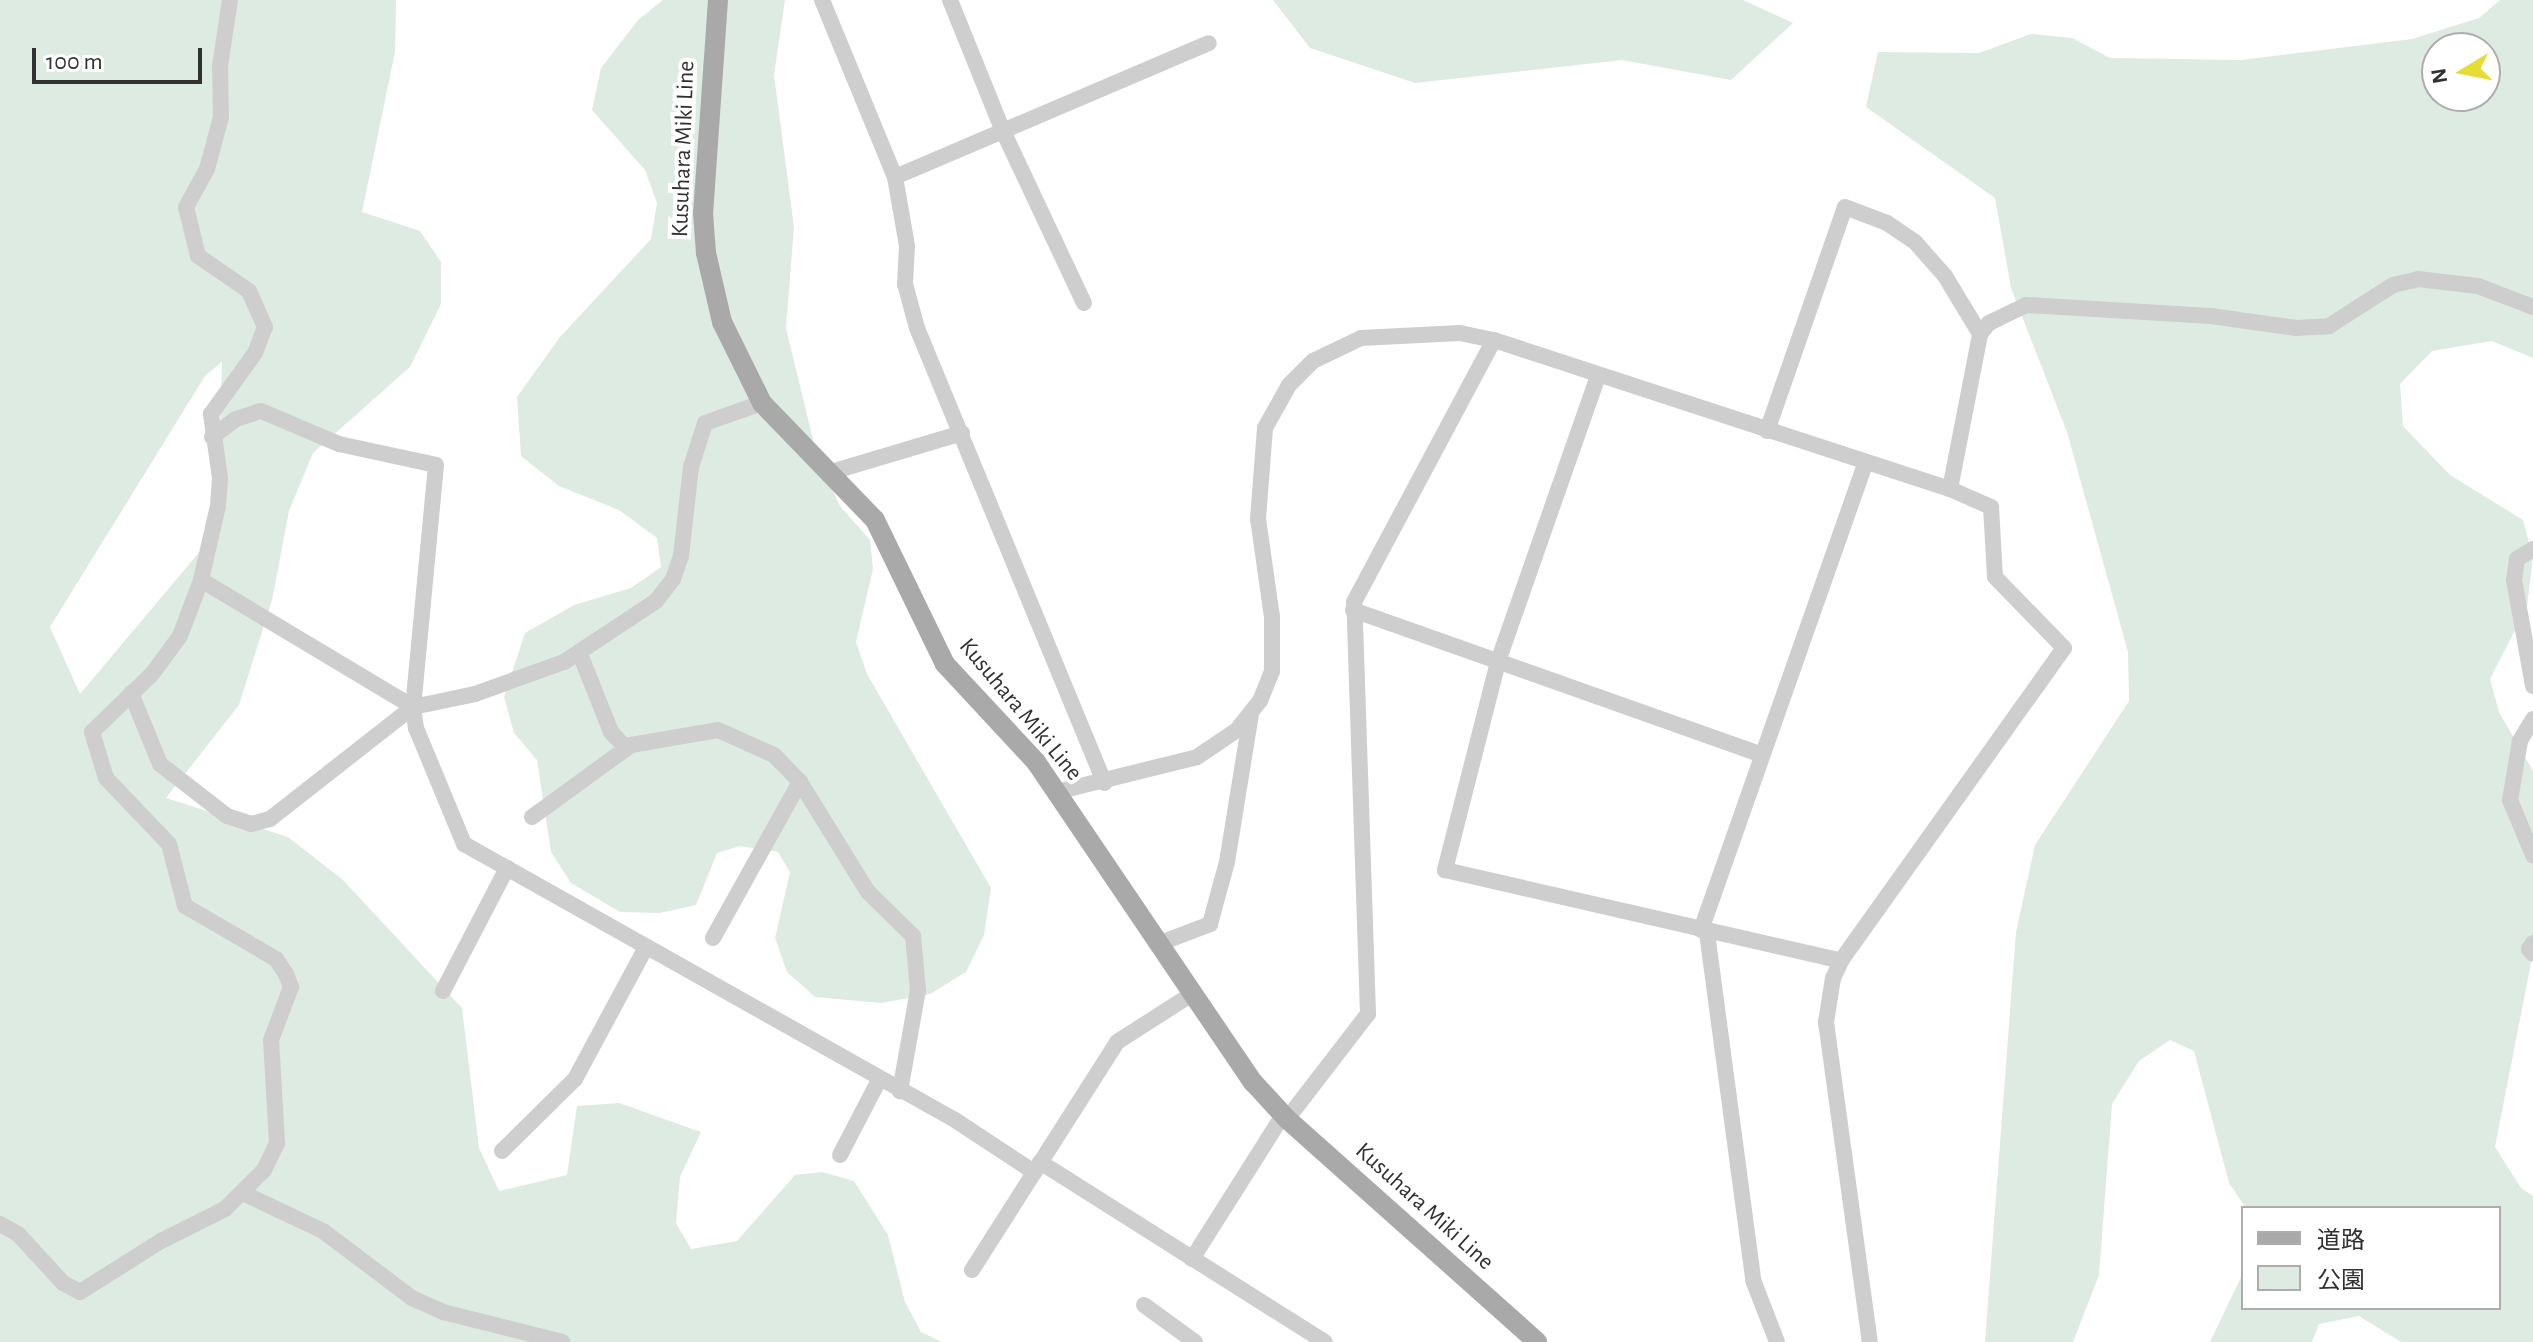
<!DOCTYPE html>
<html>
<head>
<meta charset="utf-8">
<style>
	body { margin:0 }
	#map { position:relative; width:2533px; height:1342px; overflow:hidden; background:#fff; font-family:"Alegreya Sans","Noto Sans JP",sans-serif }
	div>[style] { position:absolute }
	.green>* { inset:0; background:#ddebe3 }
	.minor>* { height:16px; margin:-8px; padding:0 8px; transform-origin:8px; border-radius:8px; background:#cecece }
	.major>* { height:20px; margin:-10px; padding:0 10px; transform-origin:10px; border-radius:10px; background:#a9a9a9 }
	span { translate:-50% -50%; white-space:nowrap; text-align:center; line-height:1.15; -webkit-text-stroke:8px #fff; paint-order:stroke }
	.street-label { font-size:24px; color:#313131 }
	.legend { position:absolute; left:2241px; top:1206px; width:260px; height:104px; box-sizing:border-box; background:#fff; border:2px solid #adadad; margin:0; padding:10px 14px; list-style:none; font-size:24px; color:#313131 }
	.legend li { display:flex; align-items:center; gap:16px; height:40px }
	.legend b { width:40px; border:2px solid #adadad }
	.north { position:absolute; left:2421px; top:32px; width:80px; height:80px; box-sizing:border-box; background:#fff; border:2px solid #adadad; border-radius:50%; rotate:260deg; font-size:22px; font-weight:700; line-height:32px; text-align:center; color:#313131 }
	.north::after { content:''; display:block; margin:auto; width:28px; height:36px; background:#e5dd36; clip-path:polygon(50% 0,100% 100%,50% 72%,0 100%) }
	.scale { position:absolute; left:32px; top:48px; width:170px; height:36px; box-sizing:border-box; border:4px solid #313131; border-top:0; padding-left:10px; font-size:24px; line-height:28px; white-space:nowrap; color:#313131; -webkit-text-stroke:6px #fff; paint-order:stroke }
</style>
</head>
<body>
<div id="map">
	<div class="green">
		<i style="clip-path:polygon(evenodd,0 0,396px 0,395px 52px,362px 212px,420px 231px,441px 262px,441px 304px,410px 367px,313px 453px,289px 511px,272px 600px,239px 705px,166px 798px,288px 837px,343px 880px,462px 1008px,479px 1148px,499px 1191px,567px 1175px,577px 1106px,619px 1103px,701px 1132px,680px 1177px,676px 1223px,691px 1249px,737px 1241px,795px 1175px,822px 1172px,854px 1181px,888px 1235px,905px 1302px,921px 1332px,942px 1342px,0 1342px,0 0,222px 362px,217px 531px,80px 694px,50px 627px,205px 376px,222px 362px)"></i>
		<i style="clip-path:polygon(663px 0,785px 0,774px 75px,794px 227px,786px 328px,817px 456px,840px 506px,870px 540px,873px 569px,856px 642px,867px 674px,991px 888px,984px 935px,966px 972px,930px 994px,881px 1003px,815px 997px,787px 972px,775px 938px,790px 872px,778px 852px,740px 846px,717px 853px,696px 905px,660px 913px,620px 912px,571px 883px,551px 852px,537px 760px,514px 733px,504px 697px,525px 633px,574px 605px,631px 588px,661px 567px,657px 538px,619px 510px,559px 486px,521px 456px,517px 397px,560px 337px,651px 239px,657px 203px,645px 170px,592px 110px,601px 68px,638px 20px)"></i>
		<i style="clip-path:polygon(1273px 0,1743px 0,1793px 23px,1731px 80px,1622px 60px,1415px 83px,1310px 48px)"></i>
		<i style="clip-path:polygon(evenodd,2500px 0,2533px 0,2533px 358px,2492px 341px,2432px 351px,2400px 384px,2403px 426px,2450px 475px,2523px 520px,2533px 557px,2527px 607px,2490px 679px,2499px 712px,2533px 771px,2533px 953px,2495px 1147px,2521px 1188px,2533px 1196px,2533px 1342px,2401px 1342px,2359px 1316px,2319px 1324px,2312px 1342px,2210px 1342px,2243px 1273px,2243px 1308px,2499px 1308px,2499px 1208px,2246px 1208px,2229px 1183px,2194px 1051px,2170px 1040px,2139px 1061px,2112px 1104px,2099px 1275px,2073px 1342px,1985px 1342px,2016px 932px,2035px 845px,2129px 701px,2128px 652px,2067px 432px,2011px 288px,1995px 198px,1866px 107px,1878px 52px,1979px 53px,2031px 34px,2072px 38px,2110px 58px,2241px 60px,2412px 39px,2479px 18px,2500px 0,2437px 48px,2485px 48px,2485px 96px,2437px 96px,2437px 48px)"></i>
	</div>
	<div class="minor">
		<i style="left:822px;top:0;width:191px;rotate:67.6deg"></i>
		<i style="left:895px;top:177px;width:70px;rotate:80.1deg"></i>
		<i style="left:907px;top:246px;width:38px;rotate:93deg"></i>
		<i style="left:905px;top:284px;width:46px;rotate:74.7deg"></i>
		<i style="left:917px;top:328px;width:492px;rotate:67.6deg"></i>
		<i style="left:950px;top:0;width:141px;rotate:68deg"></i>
		<i style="left:1003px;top:131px;width:190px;rotate:64.8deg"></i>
		<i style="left:895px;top:177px;width:341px;rotate:-23.1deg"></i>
		<i style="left:1598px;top:376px;width:303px;rotate:109.3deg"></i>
		<i style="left:1498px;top:662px;width:215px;rotate:104.3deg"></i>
		<i style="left:1445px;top:870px;width:406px;rotate:12.9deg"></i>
		<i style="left:1767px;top:431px;width:237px;rotate:-70.8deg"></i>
		<i style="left:1845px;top:207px;width:45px;rotate:20.9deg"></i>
		<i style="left:1887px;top:223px;width:34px;rotate:34deg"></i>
		<i style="left:1915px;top:242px;width:45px;rotate:48.6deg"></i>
		<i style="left:1945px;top:276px;width:68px;rotate:58.9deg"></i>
		<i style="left:212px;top:437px;width:30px;rotate:-37deg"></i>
		<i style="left:236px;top:419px;width:26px;rotate:-18deg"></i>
		<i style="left:261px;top:411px;width:85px;rotate:22.9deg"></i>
		<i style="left:339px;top:444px;width:99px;rotate:12.2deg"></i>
		<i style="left:436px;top:465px;width:243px;rotate:95.4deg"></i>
		<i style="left:413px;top:707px;width:21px;rotate:82deg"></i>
		<i style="left:416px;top:728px;width:126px;rotate:67.5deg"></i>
		<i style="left:464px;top:844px;width:563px;rotate:29.34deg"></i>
		<i style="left:955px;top:1120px;width:95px;rotate:33.4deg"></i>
		<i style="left:828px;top:473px;width:140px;rotate:-16.6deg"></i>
		<i style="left:1950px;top:489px;width:158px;rotate:-79deg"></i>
		<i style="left:1980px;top:334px;width:14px;rotate:-51deg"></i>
		<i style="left:1989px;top:323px;width:41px;rotate:-25.9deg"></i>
		<i style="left:2026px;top:305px;width:185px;rotate:3.4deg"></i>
		<i style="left:2211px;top:316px;width:86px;rotate:8deg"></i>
		<i style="left:2296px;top:328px;width:33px;rotate:-3deg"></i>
		<i style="left:2329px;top:326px;width:76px;rotate:-32.6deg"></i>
		<i style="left:2393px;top:285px;width:26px;rotate:-13deg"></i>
		<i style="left:2418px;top:279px;width:60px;rotate:6.7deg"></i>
		<i style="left:2478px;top:286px;width:59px;rotate:20.9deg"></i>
		<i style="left:2533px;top:549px;width:19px;rotate:148deg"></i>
		<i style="left:2517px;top:559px;width:21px;rotate:98deg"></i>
		<i style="left:2514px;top:580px;width:108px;rotate:79.8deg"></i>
		<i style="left:201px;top:580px;width:247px;rotate:30.9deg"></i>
		<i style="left:1353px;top:610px;width:434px;rotate:19.5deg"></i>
		<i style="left:580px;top:654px;width:84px;rotate:68.3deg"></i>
		<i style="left:611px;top:732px;width:21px;rotate:47deg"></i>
		<i style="left:131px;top:693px;width:77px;rotate:67.8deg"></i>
		<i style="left:160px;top:764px;width:85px;rotate:37.8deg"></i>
		<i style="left:227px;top:816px;width:25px;rotate:18deg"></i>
		<i style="left:251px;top:824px;width:20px;rotate:-15deg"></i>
		<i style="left:270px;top:819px;width:182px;rotate:-38.1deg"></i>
		<i style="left:413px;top:707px;width:63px;rotate:-11.8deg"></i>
		<i style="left:475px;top:694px;width:95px;rotate:-19.8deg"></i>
		<i style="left:564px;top:662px;width:110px;rotate:-33.5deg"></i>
		<i style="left:656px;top:601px;width:28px;rotate:-52deg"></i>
		<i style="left:673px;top:579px;width:24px;rotate:-71deg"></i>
		<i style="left:681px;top:556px;width:90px;rotate:-83.6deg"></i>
		<i style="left:691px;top:467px;width:46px;rotate:-72.3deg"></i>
		<i style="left:705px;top:423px;width:60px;rotate:-19.3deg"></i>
		<i style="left:2533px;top:719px;width:26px;rotate:121deg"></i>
		<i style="left:2520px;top:741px;width:60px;rotate:99.6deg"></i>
		<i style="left:2510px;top:800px;width:60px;rotate:67.3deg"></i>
		<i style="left:1056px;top:792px;width:145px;rotate:-13.9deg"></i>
		<i style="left:1197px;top:757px;width:48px;rotate:-34deg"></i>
		<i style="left:1237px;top:730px;width:37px;rotate:-52deg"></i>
		<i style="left:1260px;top:701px;width:32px;rotate:-68deg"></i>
		<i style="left:1272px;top:671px;width:54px;rotate:-90deg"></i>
		<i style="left:1272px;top:617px;width:99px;rotate:-98.1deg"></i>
		<i style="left:1258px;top:519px;width:91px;rotate:-85.6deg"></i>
		<i style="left:1265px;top:428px;width:49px;rotate:-60.8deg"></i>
		<i style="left:1289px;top:385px;width:34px;rotate:-45deg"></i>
		<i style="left:1313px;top:361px;width:53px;rotate:-25.6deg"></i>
		<i style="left:1361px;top:338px;width:99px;rotate:-2.9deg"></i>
		<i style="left:1460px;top:333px;width:35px;rotate:12deg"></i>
		<i style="left:1494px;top:340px;width:480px;rotate:18.1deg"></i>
		<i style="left:1950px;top:489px;width:45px;rotate:23.7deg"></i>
		<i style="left:1991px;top:507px;width:70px;rotate:86.7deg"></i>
		<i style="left:1995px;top:577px;width:99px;rotate:45.8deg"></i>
		<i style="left:2064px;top:648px;width:382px;rotate:125.5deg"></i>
		<i style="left:1842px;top:959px;width:21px;rotate:115deg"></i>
		<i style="left:1833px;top:978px;width:45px;rotate:99deg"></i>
		<i style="left:1826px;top:1022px;width:323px;rotate:82.2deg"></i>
		<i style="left:532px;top:817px;width:122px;rotate:-36deg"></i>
		<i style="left:631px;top:745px;width:88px;rotate:-9.8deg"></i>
		<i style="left:718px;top:730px;width:61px;rotate:24.1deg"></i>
		<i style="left:774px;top:755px;width:37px;rotate:46deg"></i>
		<i style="left:800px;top:782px;width:129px;rotate:58.3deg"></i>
		<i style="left:868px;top:892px;width:63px;rotate:44.4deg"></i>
		<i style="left:913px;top:936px;width:54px;rotate:84.7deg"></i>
		<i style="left:918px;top:990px;width:103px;rotate:100.1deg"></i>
		<i style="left:1701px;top:930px;width:495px;rotate:-70.6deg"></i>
		<i style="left:1707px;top:933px;width:350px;rotate:82.4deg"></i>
		<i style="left:1753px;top:1280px;width:66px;rotate:68.8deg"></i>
		<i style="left:713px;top:938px;width:179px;rotate:-60.9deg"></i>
		<i style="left:2533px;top:943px;width:7px;rotate:124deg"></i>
		<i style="left:2529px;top:949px;width:6px;rotate:51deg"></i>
		<i style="left:1158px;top:944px;width:56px;rotate:-21deg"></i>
		<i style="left:1210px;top:924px;width:64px;rotate:-74.7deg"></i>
		<i style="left:1227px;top:862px;width:150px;rotate:-80.8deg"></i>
		<i style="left:443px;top:991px;width:139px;rotate:-62.5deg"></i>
		<i style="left:1287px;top:1119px;width:133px;rotate:-52.4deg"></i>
		<i style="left:1368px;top:1014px;width:412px;rotate:-91.9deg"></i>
		<i style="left:1354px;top:602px;width:297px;rotate:-61.9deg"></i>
		<i style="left:502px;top:1151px;width:103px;rotate:-44.6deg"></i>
		<i style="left:575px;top:1079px;width:148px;rotate:-61.7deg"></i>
		<i style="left:840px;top:1155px;width:85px;rotate:-62.5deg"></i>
		<i style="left:1040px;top:1162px;width:337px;rotate:32.3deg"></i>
		<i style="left:245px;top:1194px;width:86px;rotate:25.4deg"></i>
		<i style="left:323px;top:1231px;width:111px;rotate:37deg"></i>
		<i style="left:412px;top:1298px;width:34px;rotate:24deg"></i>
		<i style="left:443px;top:1312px;width:123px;rotate:14.1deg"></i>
		<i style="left:0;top:1224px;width:21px;rotate:29deg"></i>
		<i style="left:18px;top:1234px;width:67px;rotate:47.4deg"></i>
		<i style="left:63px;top:1283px;width:19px;rotate:28deg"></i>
		<i style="left:80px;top:1292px;width:96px;rotate:-32.2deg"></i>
		<i style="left:161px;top:1241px;width:72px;rotate:-26.6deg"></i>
		<i style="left:225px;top:1209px;width:55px;rotate:-45deg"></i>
		<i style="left:264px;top:1170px;width:30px;rotate:-64deg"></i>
		<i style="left:277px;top:1143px;width:103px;rotate:-93.3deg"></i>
		<i style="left:271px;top:1040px;width:57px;rotate:-69.3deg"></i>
		<i style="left:291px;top:987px;width:14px;rotate:-111deg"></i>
		<i style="left:286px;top:974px;width:18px;rotate:-124deg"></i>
		<i style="left:276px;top:959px;width:105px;rotate:-149.8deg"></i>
		<i style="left:185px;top:906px;width:64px;rotate:-104.5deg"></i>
		<i style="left:169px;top:844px;width:91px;rotate:-133.7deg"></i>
		<i style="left:106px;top:778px;width:48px;rotate:-106.9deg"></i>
		<i style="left:92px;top:732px;width:83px;rotate:-44deg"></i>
		<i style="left:152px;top:674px;width:47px;rotate:-53.6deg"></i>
		<i style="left:180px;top:636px;width:60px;rotate:-69.4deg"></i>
		<i style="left:201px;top:580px;width:76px;rotate:-77.1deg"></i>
		<i style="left:218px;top:506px;width:28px;rotate:-86deg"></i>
		<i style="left:220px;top:478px;width:65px;rotate:-98deg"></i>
		<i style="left:211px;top:414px;width:75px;rotate:-54.2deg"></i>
		<i style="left:255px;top:353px;width:28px;rotate:-69deg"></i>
		<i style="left:265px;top:327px;width:39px;rotate:-114deg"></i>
		<i style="left:249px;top:291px;width:62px;rotate:-145.5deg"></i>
		<i style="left:198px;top:256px;width:50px;rotate:-103.8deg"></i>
		<i style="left:186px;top:207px;width:43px;rotate:-61.1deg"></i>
		<i style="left:207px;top:169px;width:54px;rotate:-74.9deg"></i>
		<i style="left:221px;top:117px;width:51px;rotate:-91.1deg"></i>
		<i style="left:220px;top:66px;width:67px;rotate:-81.4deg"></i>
		<i style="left:1192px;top:1259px;width:170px;rotate:-57.7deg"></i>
		<i style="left:972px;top:1270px;width:270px;rotate:-57.5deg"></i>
		<i style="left:1117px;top:1042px;width:89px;rotate:-32.6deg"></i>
		<i style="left:1144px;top:1305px;width:63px;rotate:36deg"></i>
	</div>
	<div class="major">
		<i style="left:718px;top:0;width:214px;rotate:94deg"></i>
		<i style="left:703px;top:213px;width:40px;rotate:85.7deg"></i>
		<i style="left:706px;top:253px;width:71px;rotate:76.9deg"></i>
		<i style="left:722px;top:322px;width:90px;rotate:63.7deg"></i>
		<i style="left:762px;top:403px;width:163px;rotate:46deg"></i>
		<i style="left:875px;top:520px;width:160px;rotate:64.1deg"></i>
		<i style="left:945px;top:664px;width:134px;rotate:47.1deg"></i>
		<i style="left:1036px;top:762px;width:387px;rotate:55.9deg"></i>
		<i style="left:1253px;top:1082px;width:50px;rotate:47.4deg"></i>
		<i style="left:1287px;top:1119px;width:335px;rotate:41.7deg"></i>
	</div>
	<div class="street-label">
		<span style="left:684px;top:149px;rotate:-88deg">Kusuhara Miki Line</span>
		<span style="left:1020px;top:710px;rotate:50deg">Kusuhara Miki Line</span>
		<span style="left:1424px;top:1207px;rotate:42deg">Kusuhara Miki Line</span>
	</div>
	<ul class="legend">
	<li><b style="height:10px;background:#a9a9a9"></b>道路</li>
	<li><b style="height:22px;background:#ddebe3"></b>公園</li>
	</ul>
	<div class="north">N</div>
	<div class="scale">100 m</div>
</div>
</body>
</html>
